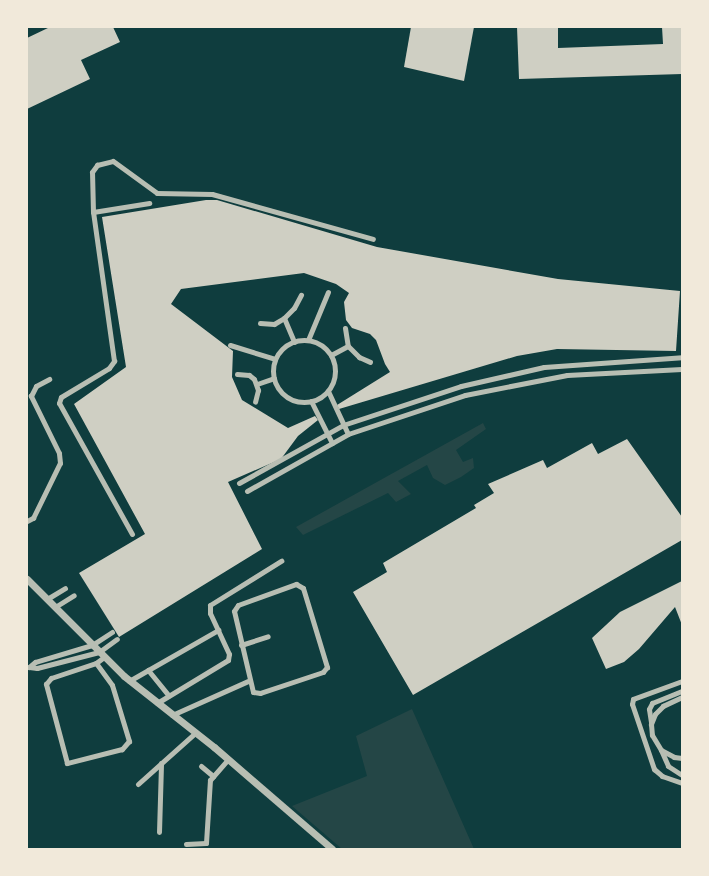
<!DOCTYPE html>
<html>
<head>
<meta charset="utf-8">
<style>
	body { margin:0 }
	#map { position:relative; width:709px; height:876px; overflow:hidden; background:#0f3d3e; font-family:Overpass,sans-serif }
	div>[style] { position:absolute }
	.green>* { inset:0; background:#244646 }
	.building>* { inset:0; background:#cfcfc3 }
	.minor>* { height:5px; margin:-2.5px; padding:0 2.5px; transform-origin:2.5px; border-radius:2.5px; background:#b8beb3 }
	.minor>.ring { margin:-2.5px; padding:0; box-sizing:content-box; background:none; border:5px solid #b8beb3; border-radius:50% }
	.tertiary>* { height:7px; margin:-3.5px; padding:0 3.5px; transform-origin:3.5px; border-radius:3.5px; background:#b8beb3 }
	span { translate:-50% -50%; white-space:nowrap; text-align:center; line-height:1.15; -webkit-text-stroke:6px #f1e9da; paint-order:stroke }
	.frame { position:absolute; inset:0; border:28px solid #f1e9da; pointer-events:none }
</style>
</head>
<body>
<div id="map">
	<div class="green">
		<i style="clip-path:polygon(483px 423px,486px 429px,456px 450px,463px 462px,473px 458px,474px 468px,461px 477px,445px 485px,433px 478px,427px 465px,398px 481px,411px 494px,396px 502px,388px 493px,303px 535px,296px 527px)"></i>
		<i style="clip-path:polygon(412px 709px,474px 849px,342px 849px,292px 806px,367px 776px,356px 736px)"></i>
	</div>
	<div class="building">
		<i style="clip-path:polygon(50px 27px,113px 27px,120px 42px,81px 60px,90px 79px,27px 109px,27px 38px)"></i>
		<i style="clip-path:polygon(411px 27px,474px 27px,464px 81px,404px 67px)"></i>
		<i style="clip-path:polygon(517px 27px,558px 27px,558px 48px,663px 44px,662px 27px,682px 27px,682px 74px,519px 79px)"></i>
		<i style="clip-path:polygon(206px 200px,217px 200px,377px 247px,558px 279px,680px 291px,676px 351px,557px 349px,517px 356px,339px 409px,337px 405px,390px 372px,385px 364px,376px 340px,370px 334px,352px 328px,346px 320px,344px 302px,349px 293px,336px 284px,304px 273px,181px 289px,171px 304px,233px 351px,232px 377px,242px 400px,288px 428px,315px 416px,318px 420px,298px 436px,281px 459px,228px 482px,262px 549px,119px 637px,79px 573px,145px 534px,74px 404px,126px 367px,102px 217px)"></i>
		<i style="clip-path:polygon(627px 439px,682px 517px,682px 540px,413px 695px,353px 592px,387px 572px,383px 563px,476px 508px,474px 505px,494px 493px,488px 484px,543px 460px,547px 468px,592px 443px,598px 454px)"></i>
		<i style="clip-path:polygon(682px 581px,682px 625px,675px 607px,639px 649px,624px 662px,606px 669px,592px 638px,620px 612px)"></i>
	</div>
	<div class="minor">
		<i style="left:93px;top:212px;width:40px;rotate:-91.4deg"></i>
		<i style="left:92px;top:172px;width:9px;rotate:-54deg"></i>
		<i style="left:97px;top:165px;width:16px;rotate:-14deg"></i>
		<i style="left:113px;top:161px;width:54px;rotate:36deg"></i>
		<i style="left:157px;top:193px;width:55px;rotate:1deg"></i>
		<i style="left:212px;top:194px;width:167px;rotate:15.6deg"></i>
		<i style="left:284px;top:318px;width:26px;rotate:67deg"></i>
		<i style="left:260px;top:323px;width:14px;rotate:4deg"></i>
		<i style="left:274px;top:324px;width:12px;rotate:-31deg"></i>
		<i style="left:284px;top:318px;width:14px;rotate:-45deg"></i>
		<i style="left:294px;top:308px;width:15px;rotate:-62deg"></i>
		<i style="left:345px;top:328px;width:18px;rotate:81deg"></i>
		<i style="left:348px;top:346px;width:16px;rotate:45deg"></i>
		<i style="left:359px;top:357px;width:12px;rotate:24deg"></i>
		<i class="ring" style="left:273px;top:340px;width:57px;height:57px"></i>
		<i style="left:308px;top:340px;width:52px;rotate:-67.4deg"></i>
		<i style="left:230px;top:345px;width:47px;rotate:17.3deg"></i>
		<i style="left:331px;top:355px;width:19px;rotate:-28deg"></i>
		<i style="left:237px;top:374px;width:12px;rotate:5deg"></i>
		<i style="left:249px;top:375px;width:6px;rotate:39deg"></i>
		<i style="left:254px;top:379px;width:12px;rotate:70deg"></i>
		<i style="left:258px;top:390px;width:12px;rotate:104deg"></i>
		<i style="left:257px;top:384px;width:18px;rotate:-19deg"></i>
		<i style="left:328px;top:391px;width:47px;rotate:65.1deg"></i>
		<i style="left:311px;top:401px;width:47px;rotate:63.4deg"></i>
		<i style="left:239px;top:483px;width:119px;rotate:-29.1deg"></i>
		<i style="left:343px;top:425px;width:124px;rotate:-18.3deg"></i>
		<i style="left:461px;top:386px;width:85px;rotate:-12.9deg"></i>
		<i style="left:544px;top:367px;width:138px;rotate:-4.1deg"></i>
		<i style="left:247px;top:491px;width:116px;rotate:-29.4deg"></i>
		<i style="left:348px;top:434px;width:123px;rotate:-18.4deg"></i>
		<i style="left:465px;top:395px;width:104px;rotate:-11.1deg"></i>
		<i style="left:567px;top:375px;width:115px;rotate:-3deg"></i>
		<i style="left:27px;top:521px;width:7px;rotate:-27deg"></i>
		<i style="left:33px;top:518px;width:61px;rotate:-63.9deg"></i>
		<i style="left:60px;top:463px;width:10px;rotate:-96deg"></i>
		<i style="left:59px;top:453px;width:64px;rotate:-116.2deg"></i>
		<i style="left:31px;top:396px;width:11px;rotate:-63deg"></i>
		<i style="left:36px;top:386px;width:15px;rotate:-28deg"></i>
		<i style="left:132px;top:534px;width:150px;rotate:-119.1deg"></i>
		<i style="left:59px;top:403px;width:6px;rotate:-72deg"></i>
		<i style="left:61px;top:397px;width:56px;rotate:-31.1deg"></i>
		<i style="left:109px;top:368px;width:9px;rotate:-54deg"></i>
		<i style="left:114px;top:361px;width:150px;rotate:-98deg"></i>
		<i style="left:93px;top:212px;width:57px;rotate:-9.1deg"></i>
		<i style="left:296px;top:584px;width:8px;rotate:30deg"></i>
		<i style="left:303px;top:588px;width:83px;rotate:73.1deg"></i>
		<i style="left:327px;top:667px;width:6px;rotate:129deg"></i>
		<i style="left:323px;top:672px;width:66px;rotate:161.6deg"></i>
		<i style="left:260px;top:693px;width:7px;rotate:-172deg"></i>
		<i style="left:253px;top:692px;width:83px;rotate:-103.2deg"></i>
		<i style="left:234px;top:611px;width:7px;rotate:-56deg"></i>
		<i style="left:238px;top:605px;width:62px;rotate:-19.9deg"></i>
		<i style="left:47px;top:599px;width:21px;rotate:-31deg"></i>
		<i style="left:55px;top:607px;width:22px;rotate:-32deg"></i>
		<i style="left:112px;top:632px;width:24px;rotate:147deg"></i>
		<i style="left:92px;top:645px;width:59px;rotate:163.4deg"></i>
		<i style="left:35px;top:662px;width:8px;rotate:140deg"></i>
		<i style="left:29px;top:667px;width:8px;rotate:7deg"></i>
		<i style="left:37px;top:668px;width:64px;rotate:-14.5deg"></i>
		<i style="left:99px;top:652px;width:22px;rotate:-36deg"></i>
		<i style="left:241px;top:645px;width:28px;rotate:-18deg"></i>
		<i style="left:96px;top:663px;width:27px;rotate:54deg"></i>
		<i style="left:112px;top:685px;width:59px;rotate:73.1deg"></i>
		<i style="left:129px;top:741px;width:11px;rotate:131deg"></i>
		<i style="left:122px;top:749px;width:57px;rotate:165.7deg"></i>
		<i style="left:67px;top:763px;width:82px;rotate:-104.9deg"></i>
		<i style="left:46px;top:684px;width:8px;rotate:-50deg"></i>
		<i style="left:51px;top:678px;width:47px;rotate:-18.4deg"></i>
		<i style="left:96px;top:663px;width:10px;rotate:-37deg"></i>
		<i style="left:148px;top:670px;width:33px;rotate:51deg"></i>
		<i style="left:129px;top:681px;width:103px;rotate:-29.8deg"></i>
		<i style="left:682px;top:681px;width:52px;rotate:159.8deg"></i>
		<i style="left:633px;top:699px;width:5px;rotate:101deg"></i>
		<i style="left:632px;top:704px;width:69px;rotate:71.3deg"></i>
		<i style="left:654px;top:769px;width:11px;rotate:41deg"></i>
		<i style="left:662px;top:776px;width:21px;rotate:19deg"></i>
		<i style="left:682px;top:697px;width:21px;rotate:155deg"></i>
		<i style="left:663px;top:706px;width:11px;rotate:135deg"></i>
		<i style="left:655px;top:714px;width:11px;rotate:112deg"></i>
		<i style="left:651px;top:724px;width:11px;rotate:85deg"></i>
		<i style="left:652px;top:735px;width:17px;rotate:59deg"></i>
		<i style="left:661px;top:750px;width:15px;rotate:28deg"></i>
		<i style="left:674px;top:757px;width:8px;rotate:7deg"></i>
		<i style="left:157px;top:703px;width:83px;rotate:-31.2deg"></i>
		<i style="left:228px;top:660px;width:6px;rotate:-81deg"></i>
		<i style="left:229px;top:654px;width:45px;rotate:-114.9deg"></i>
		<i style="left:210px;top:613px;width:8px;rotate:-90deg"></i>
		<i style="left:210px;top:605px;width:84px;rotate:-31.8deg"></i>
		<i style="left:172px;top:715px;width:83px;rotate:-24.1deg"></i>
		<i style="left:651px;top:722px;width:13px;rotate:-99deg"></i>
		<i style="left:649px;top:709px;width:7px;rotate:-63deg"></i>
		<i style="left:652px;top:703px;width:32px;rotate:-22deg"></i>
		<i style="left:661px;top:750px;width:17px;rotate:66deg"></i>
		<i style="left:668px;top:766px;width:17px;rotate:33deg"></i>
		<i style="left:201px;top:766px;width:16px;rotate:40deg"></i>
		<i style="left:138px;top:784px;width:76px;rotate:-41.8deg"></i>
		<i style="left:159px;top:832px;width:69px;rotate:-88.3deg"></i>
		<i style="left:186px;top:844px;width:20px;rotate:-3deg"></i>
		<i style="left:206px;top:843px;width:63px;rotate:-86.4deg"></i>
		<i style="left:210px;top:780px;width:28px;rotate:-49deg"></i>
	</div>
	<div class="tertiary">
		<i style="left:27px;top:579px;width:137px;rotate:45deg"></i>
		<i style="left:124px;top:676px;width:115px;rotate:38.3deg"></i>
		<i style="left:214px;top:747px;width:156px;rotate:40.8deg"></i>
	</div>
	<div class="frame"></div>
</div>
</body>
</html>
